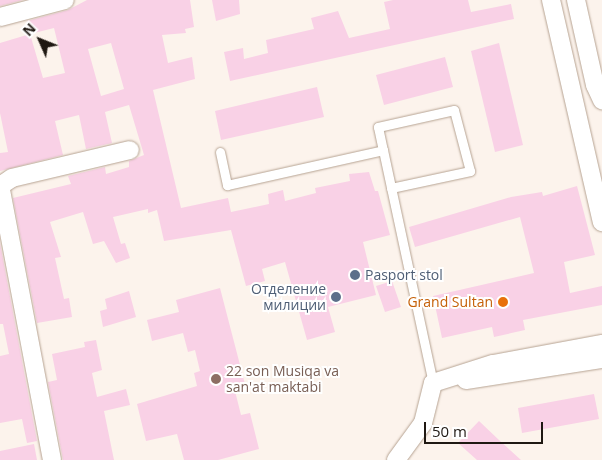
<!DOCTYPE html>
<html>
<head>
<meta charset="utf-8">
<style>
	body { margin:0 }
	#map { position:relative; width:602px; height:460px; overflow:hidden; background:#fcf3ec; font-family:"Open Sans",sans-serif }
	div>[style] { position:absolute }
	.building>* { inset:0; background:#f9d1e6 }
	.roads { filter:drop-shadow(0 0 1px #b6a392) drop-shadow(0 0 1px #b6a392) }
	.lane>* { height:9px; margin:-4.5px; padding:0 4.5px; transform-origin:4.5px; border-radius:4.5px; background:#fff }
	.street>* { height:18px; margin:-9px; padding:0 9px; transform-origin:9px; border-radius:9px; background:#fff }
	.dots>* { width:14px; height:14px; translate:-50% -50%; box-sizing:border-box; border:2px solid #fff; border-radius:50% }
	span { translate:-50% -50%; white-space:nowrap; text-align:center; line-height:1.15; -webkit-text-stroke:4px #fff; paint-order:stroke }
	.service-label { font-size:14px; color:#4e5e75 }
	.left { translate:0 -50%; text-align:left }
	.right { translate:-100% -50%; text-align:right }
	.food-label { font-size:14px; color:#c56008 }
	.education-label { font-size:14px; color:#785e54 }
	.north { position:absolute; left:15px; top:15px; width:50px; height:50px; -webkit-text-stroke:4px #fff; paint-order:stroke; rotate:314deg; font-size:14px; font-weight:700; line-height:20px; text-align:center; color:#1f1812 }
	.north::after { content:''; display:block; margin:auto; width:18px; height:22px; background:#1f1812; clip-path:polygon(50% 0,100% 100%,50% 72%,0 100%) }
	.scale { position:absolute; left:424px; top:422px; width:119px; height:22px; box-sizing:border-box; border:2px solid #1f1812; border-top:0; padding-left:6px; font-size:15px; line-height:18px; white-space:nowrap; color:#1f1812; -webkit-text-stroke:4px #fff; paint-order:stroke }
</style>
</head>
<body>
<div id="map">
	<div class="building">
		<i style="clip-path:polygon(0 0,23px 0,0 6px)"></i>
		<i style="clip-path:polygon(evenodd,87px 0,190px 0,194px 27px,185px 29px,186px 33px,162px 35px,168px 63px,192px 57px,195px 79px,153px 90px,181px 208px,228px 198px,231px 212px,269px 204px,268px 194px,283px 190px,285px 201px,316px 193px,315px 188px,350px 181px,349px 174px,369px 172px,375px 191px,378px 191px,390px 235px,363px 242px,376px 295px,328px 307px,335px 332px,307px 340px,285px 262px,262px 269px,265px 281px,246px 286px,231px 230px,164px 241px,157px 210px,148px 213px,148px 209px,113px 217px,121px 244px,125px 243px,130px 258px,116px 263px,104px 241px,93px 244px,83px 212px,50px 222px,61px 257px,55px 258px,64px 299px,69px 298px,72px 317px,37px 323px,13px 198px,71px 184px,68px 176px,105px 167px,106px 174px,129px 167px,129px 161px,144px 155px,129px 105px,105px 112px,112px 143px,86px 149px,79px 115px,55px 121px,63px 155px,0 171px,0 153px,8px 152px,0 113px,0 43px,30px 34px,27px 21px,68px 10px,87px 0,54px 28px,65px 73px,43px 78px,30px 34px,54px 28px,87px 0,111px 43px,124px 89px,101px 96px,88px 49px,111px 43px)"></i>
		<i style="clip-path:polygon(212px 0,239px 0,240px 14px,216px 21px)"></i>
		<i style="clip-path:polygon(393px 0,468px 0,471px 12px,511px 4px,514px 19px,230px 81px,224px 52px,243px 48px,244px 59px,268px 53px,266px 40px,314px 29px,311px 18px,338px 11px,349px 38px,390px 29px,384px 2px)"></i>
		<i style="clip-path:polygon(499px 43px,523px 145px,495px 152px,471px 51px)"></i>
		<i style="clip-path:polygon(445px 57px,453px 87px,384px 105px,376px 75px)"></i>
		<i style="clip-path:polygon(317px 87px,324px 117px,221px 140px,215px 111px)"></i>
		<i style="clip-path:polygon(577px 186px,595px 255px,564px 262px,570px 293px,602px 286px,602px 305px,523px 320px,525px 330px,494px 337px,492px 327px,442px 338px,433px 296px,534px 273px,520px 217px,415px 247px,409px 227px,511px 197px,542px 192px,543px 196px)"></i>
		<i style="clip-path:polygon(0 243px,37px 441px,27px 443px,22px 419px,0 423px,0 356px,9px 354px,3px 324px,0 324px)"></i>
		<i style="clip-path:polygon(392px 281px,401px 307px,385px 312px,376px 286px)"></i>
		<i style="clip-path:polygon(220px 288px,246px 388px,235px 391px,241px 415px,250px 413px,259px 449px,218px 460px,184px 460px,177px 434px,146px 441px,137px 404px,197px 386px,194px 373px,200px 371px,195px 350px,188px 352px,183px 333px,152px 341px,147px 320px,179px 312px,176px 300px)"></i>
		<i style="clip-path:polygon(129px 291px,136px 317px,103px 327px,100px 311px,107px 309px,105px 299px)"></i>
		<i style="clip-path:polygon(96px 340px,102px 370px,92px 373px,97px 397px,126px 389px,130px 405px,104px 411px,114px 460px,63px 460px,48px 382px,57px 380px,52px 354px,85px 347px,84px 342px)"></i>
		<i style="clip-path:polygon(594px 394px,599px 419px,522px 433px,518px 408px)"></i>
		<i style="clip-path:polygon(479px 421px,499px 440px,521px 460px,477px 460px,458px 443px)"></i>
		<i style="clip-path:polygon(34px 444px,37px 460px,0 460px,0 451px)"></i>
	</div>
	<div class="roads">
		<div class="lane">
			<i style="left:220px;top:152px;width:34px;rotate:78deg"></i>
			<i style="left:227px;top:185px;width:160px;rotate:-12.6deg"></i>
			<i style="left:391px;top:188px;width:81px;rotate:-12.1deg"></i>
			<i style="left:470px;top:171px;width:63px;rotate:-104.7deg"></i>
			<i style="left:454px;top:110px;width:78px;rotate:167.4deg"></i>
			<i style="left:378px;top:127px;width:24px;rotate:78deg"></i>
			<i style="left:383px;top:150px;width:238px;rotate:77.9deg"></i>
		</div>
		<div class="street">
			<i style="left:551px;top:0;width:228px;rotate:77.1deg"></i>
			<i style="left:576px;top:0;width:87px;rotate:77.4deg"></i>
			<i style="left:595px;top:85px;width:17px;rotate:65deg"></i>
			<i style="left:0;top:17px;width:67px;rotate:-14.7deg"></i>
			<i style="left:466px;top:380px;width:138px;rotate:-8.8deg"></i>
			<i style="left:433px;top:383px;width:63px;rotate:-17.6deg"></i>
			<i style="left:493px;top:364px;width:111px;rotate:-10.4deg"></i>
			<i style="left:52px;top:460px;width:279px;rotate:-100.7deg"></i>
			<i style="left:0;top:186px;width:14px;rotate:-34deg"></i>
			<i style="left:12px;top:178px;width:121px;rotate:-13.3deg"></i>
			<i style="left:396px;top:460px;width:46px;rotate:-53.9deg"></i>
			<i style="left:423px;top:423px;width:41px;rotate:-76deg"></i>
		</div>
	</div>
	<div class="dots">
		<i style="left:355px;top:275px;background:#5c6f8a"></i>
		<i style="left:336px;top:297px;background:#5c6f8a"></i>
		<i style="left:503px;top:302px;background:#e8710a"></i>
		<i style="left:216px;top:379px;background:#8d6e63"></i>
	</div>
	<div class="service-label">
		<span class="left" style="left:365px;top:275px">Pasport stol</span>
		<span class="right" style="left:326px;top:297px">Отделение<br>милиции</span>
	</div>
	<div class="food-label">
		<span class="right" style="left:493px;top:302px">Grand Sultan</span>
	</div>
	<div class="education-label">
		<span class="left" style="left:226px;top:379px">22 son Musiqa va<br>san'at maktabi</span>
	</div>
	<div class="north">N</div>
	<div class="scale">50 m</div>
</div>
</body>
</html>
